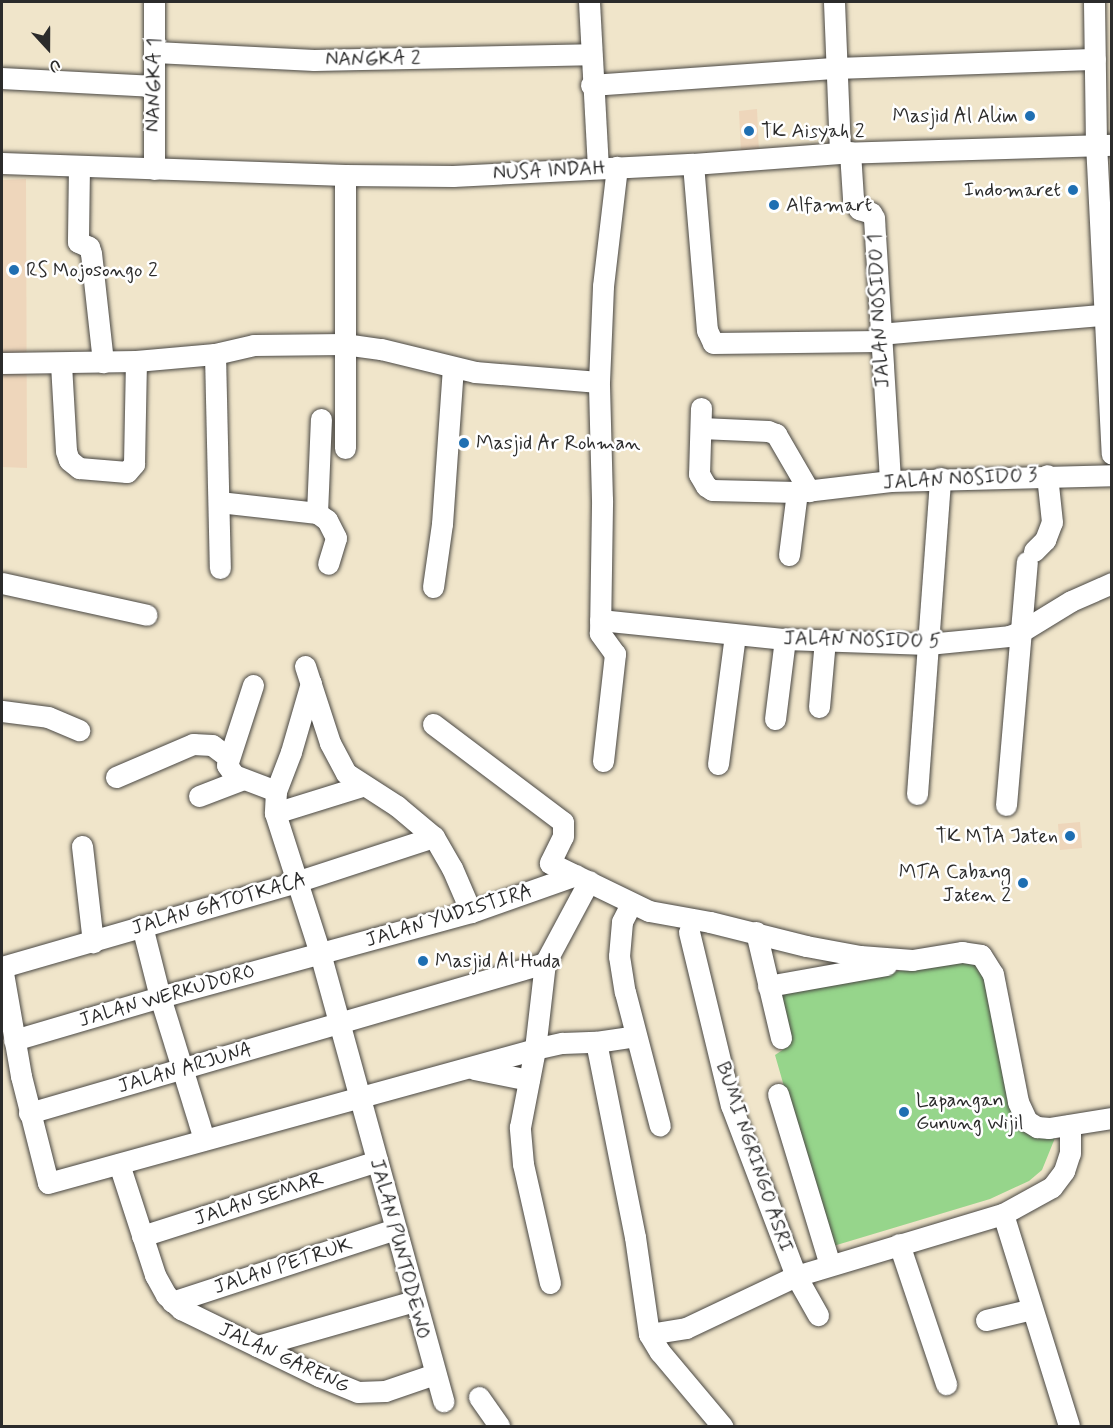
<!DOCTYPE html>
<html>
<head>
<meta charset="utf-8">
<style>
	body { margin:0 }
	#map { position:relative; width:1113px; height:1428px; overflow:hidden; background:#f0e5ca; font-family:Mynerve,sans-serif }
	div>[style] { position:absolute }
	.built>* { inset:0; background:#eed6bb }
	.green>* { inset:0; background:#96d58b }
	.roads { filter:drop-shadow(0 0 2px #494743) drop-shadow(0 0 2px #494743) }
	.minor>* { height:21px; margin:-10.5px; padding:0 10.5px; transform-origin:10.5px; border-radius:10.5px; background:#fff }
	.dots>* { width:16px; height:16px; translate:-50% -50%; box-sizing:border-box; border:3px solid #fff; border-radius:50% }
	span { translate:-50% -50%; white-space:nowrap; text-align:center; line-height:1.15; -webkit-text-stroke:5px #fff; paint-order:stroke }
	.street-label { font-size:20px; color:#2b2b2b }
	.poi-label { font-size:20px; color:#2b2b2b }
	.right { translate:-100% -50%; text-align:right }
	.left { translate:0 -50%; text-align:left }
	.frame { position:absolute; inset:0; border:3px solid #2b2b2b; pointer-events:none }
	.north { position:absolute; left:18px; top:18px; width:60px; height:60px; -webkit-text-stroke:4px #fff; paint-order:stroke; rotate:159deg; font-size:16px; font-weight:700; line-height:24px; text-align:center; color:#2b2b2b }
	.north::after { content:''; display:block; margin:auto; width:21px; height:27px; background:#2b2b2b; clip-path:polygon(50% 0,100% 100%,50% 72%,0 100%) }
</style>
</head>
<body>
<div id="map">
	<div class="built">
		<i style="clip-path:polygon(757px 109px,759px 152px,741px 153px,739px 111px)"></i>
		<i style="clip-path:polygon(26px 179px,27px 468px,2px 467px,2px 180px)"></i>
		<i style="clip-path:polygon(1080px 822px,1082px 848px,1060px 850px,1058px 824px)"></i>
	</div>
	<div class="green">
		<i style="clip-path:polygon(960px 960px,978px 965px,983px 975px,1009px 1100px,1057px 1133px,1042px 1170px,1029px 1181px,990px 1199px,830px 1247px,775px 1055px,784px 1049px,770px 994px)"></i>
	</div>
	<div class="roads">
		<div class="minor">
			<i style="left:589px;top:2px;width:166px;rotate:86.9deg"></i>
			<i style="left:834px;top:2px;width:151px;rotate:87.7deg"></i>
			<i style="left:1094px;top:2px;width:141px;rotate:89.2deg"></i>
			<i style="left:1096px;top:143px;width:311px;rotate:87.1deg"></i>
			<i style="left:155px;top:52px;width:159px;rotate:2.9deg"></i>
			<i style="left:314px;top:60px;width:276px;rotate:-1.2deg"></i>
			<i style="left:2px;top:78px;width:152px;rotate:3deg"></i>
			<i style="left:591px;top:85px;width:246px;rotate:-4deg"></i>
			<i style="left:836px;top:68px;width:259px;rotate:-2deg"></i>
			<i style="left:850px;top:152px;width:47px;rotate:86.3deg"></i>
			<i style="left:853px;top:199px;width:12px;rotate:59deg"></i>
			<i style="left:859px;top:209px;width:13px;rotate:18deg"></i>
			<i style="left:871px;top:213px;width:6px;rotate:59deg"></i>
			<i style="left:874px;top:218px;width:263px;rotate:86.5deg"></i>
			<i style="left:2px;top:163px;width:343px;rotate:2deg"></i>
			<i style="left:345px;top:175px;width:108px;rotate:0.5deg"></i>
			<i style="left:453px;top:176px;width:240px;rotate:-2.9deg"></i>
			<i style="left:693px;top:164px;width:147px;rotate:-4.3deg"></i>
			<i style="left:840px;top:153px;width:272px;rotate:-1.7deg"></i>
			<i style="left:693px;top:164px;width:167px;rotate:85.2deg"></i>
			<i style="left:707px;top:330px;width:14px;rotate:65deg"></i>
			<i style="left:713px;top:343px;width:166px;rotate:-0.7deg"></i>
			<i style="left:79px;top:166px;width:76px;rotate:90.8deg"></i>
			<i style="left:78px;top:242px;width:12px;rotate:24deg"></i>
			<i style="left:89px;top:247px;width:6px;rotate:72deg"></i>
			<i style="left:91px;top:253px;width:110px;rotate:83.7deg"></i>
			<i style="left:154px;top:169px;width:167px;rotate:-90deg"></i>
			<i style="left:879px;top:334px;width:234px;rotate:-4.9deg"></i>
			<i style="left:215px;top:354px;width:214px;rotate:88.7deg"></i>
			<i style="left:2px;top:363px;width:134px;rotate:-0.9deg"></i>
			<i style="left:136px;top:361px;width:79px;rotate:-5.1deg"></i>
			<i style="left:215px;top:354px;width:40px;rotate:-13deg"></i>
			<i style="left:254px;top:345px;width:90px;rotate:-0.6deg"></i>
			<i style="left:344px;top:344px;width:37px;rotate:8deg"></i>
			<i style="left:381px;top:349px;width:97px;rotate:13.7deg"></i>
			<i style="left:475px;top:372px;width:124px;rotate:4.6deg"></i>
			<i style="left:61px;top:364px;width:87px;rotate:86.7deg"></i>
			<i style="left:66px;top:451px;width:9px;rotate:72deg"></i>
			<i style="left:69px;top:460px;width:13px;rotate:39deg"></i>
			<i style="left:79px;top:468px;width:48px;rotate:4.8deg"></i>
			<i style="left:127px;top:472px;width:11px;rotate:-49deg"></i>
			<i style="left:134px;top:464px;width:103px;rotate:-88.9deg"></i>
			<i style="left:701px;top:408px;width:66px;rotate:91.7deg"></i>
			<i style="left:699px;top:474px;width:14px;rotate:60deg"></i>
			<i style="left:706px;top:486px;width:7px;rotate:34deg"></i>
			<i style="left:712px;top:490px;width:85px;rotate:1.3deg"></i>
			<i style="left:797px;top:492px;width:94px;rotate:-6.7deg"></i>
			<i style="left:890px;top:481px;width:222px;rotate:-1.5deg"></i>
			<i style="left:701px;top:428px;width:67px;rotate:2.6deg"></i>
			<i style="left:768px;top:431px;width:9px;rotate:21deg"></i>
			<i style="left:776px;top:434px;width:66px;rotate:59.9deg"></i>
			<i style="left:345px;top:448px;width:273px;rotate:-90deg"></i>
			<i style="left:219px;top:502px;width:99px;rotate:6.4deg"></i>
			<i style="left:317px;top:513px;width:12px;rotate:35deg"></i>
			<i style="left:327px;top:520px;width:20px;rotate:63deg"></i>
			<i style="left:336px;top:538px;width:27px;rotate:107deg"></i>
			<i style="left:317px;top:513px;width:94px;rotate:-87.6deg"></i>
			<i style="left:1034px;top:551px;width:16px;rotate:-45deg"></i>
			<i style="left:1045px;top:540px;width:19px;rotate:-69deg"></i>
			<i style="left:1052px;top:522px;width:47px;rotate:-96.1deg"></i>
			<i style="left:789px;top:555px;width:64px;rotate:-82.8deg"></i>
			<i style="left:2px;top:583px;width:148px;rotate:12.4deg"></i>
			<i style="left:433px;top:587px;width:64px;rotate:-81.9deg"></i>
			<i style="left:442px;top:524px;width:156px;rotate:-86deg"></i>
			<i style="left:600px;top:620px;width:186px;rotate:5.9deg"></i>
			<i style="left:785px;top:639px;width:143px;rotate:2deg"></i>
			<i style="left:928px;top:644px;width:81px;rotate:-5.6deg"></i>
			<i style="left:1009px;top:636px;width:14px;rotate:-21deg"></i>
			<i style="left:1022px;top:631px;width:57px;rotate:-31.5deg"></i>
			<i style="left:1071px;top:601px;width:45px;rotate:-23.7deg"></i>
			<i style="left:305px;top:666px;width:81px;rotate:72deg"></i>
			<i style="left:330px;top:743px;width:34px;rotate:62deg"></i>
			<i style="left:346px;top:773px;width:61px;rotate:32.9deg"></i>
			<i style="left:397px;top:806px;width:48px;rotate:40deg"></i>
			<i style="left:434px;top:837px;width:36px;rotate:60deg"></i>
			<i style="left:452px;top:868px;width:48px;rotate:66.6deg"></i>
			<i style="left:311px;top:683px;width:72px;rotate:106.2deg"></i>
			<i style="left:291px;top:752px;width:42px;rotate:111deg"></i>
			<i style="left:276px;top:791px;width:22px;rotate:93deg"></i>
			<i style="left:275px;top:813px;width:147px;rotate:72.2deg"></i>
			<i style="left:320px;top:953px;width:465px;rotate:74.6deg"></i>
			<i style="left:253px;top:685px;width:84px;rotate:108deg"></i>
			<i style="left:227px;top:765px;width:12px;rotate:55deg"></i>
			<i style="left:234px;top:775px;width:45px;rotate:20.9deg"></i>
			<i style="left:819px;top:707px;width:67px;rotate:-84.9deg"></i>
			<i style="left:2px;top:711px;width:46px;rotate:7.4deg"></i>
			<i style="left:48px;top:717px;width:34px;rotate:23deg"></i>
			<i style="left:775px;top:719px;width:81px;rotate:-82.9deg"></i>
			<i style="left:433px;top:724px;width:163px;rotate:37deg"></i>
			<i style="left:563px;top:822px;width:14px;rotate:90deg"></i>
			<i style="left:563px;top:836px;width:30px;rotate:116deg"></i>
			<i style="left:550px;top:863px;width:110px;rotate:25.9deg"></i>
			<i style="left:649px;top:911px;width:62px;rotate:10.2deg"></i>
			<i style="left:710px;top:922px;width:99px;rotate:14deg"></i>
			<i style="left:806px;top:946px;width:55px;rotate:10.5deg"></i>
			<i style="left:860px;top:956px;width:52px;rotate:4.4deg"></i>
			<i style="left:912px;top:960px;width:51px;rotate:-9.1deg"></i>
			<i style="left:962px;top:952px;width:19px;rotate:9deg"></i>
			<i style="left:981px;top:955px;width:22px;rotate:58deg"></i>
			<i style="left:993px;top:974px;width:130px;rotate:78.9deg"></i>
			<i style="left:1018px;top:1102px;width:21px;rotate:65deg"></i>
			<i style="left:1027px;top:1121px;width:12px;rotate:31deg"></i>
			<i style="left:1037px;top:1127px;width:12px;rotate:5deg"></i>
			<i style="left:1049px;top:1128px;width:64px;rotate:-9deg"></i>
			<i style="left:603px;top:761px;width:108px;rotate:-83.6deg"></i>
			<i style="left:615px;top:654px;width:26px;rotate:-126deg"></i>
			<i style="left:600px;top:633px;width:133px;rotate:-89.1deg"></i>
			<i style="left:602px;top:500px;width:118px;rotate:-91.5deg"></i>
			<i style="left:599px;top:382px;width:96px;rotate:-87.6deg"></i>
			<i style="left:603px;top:286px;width:120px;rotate:-83.3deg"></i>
			<i style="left:718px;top:764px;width:130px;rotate:-82.5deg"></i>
			<i style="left:116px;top:777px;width:84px;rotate:-23.2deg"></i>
			<i style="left:193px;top:744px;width:19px;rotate:3deg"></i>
			<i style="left:212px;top:745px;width:20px;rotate:37deg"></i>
			<i style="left:917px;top:794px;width:317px;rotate:-85.8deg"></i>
			<i style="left:199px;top:796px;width:47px;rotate:-21.1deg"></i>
			<i style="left:1006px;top:805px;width:244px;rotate:-85.1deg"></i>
			<i style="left:275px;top:813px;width:91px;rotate:-17.2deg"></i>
			<i style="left:82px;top:846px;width:97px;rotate:83.5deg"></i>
			<i style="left:631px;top:904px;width:20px;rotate:117deg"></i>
			<i style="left:622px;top:922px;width:34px;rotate:95deg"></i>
			<i style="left:619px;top:956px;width:36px;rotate:81deg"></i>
			<i style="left:625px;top:992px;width:138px;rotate:75.4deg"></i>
			<i style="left:142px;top:926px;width:73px;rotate:75.8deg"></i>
			<i style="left:160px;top:997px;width:149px;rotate:72.8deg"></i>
			<i style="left:689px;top:932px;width:178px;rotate:76.4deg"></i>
			<i style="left:731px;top:1105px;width:183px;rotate:69.2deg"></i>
			<i style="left:796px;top:1276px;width:45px;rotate:60.6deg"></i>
			<i style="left:756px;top:932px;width:109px;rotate:76.7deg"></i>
			<i style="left:2px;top:967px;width:111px;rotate:80.1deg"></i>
			<i style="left:21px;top:1076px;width:110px;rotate:75.8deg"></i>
			<i style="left:48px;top:1183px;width:505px;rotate:-15.38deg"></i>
			<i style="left:535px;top:1049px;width:28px;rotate:-13deg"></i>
			<i style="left:562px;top:1043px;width:34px;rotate:-2deg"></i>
			<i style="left:596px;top:1042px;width:199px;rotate:78.7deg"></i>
			<i style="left:635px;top:1237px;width:98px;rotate:81.8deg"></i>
			<i style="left:649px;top:1334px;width:21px;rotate:59deg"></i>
			<i style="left:660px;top:1352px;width:97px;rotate:50deg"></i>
			<i style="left:2px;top:967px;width:309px;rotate:-16.1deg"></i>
			<i style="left:299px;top:881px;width:142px;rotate:-18.1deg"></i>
			<i style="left:768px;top:986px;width:120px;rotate:-10.1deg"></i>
			<i style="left:14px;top:1040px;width:152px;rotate:-16.4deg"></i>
			<i style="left:160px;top:997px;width:322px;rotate:-15.3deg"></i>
			<i style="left:471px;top:912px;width:111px;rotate:-19.4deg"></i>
			<i style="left:596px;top:1042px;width:40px;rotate:-8.5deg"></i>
			<i style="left:474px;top:1069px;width:56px;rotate:11.3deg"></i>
			<i style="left:778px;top:1094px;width:179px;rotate:73.1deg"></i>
			<i style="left:29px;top:1113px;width:537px;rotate:-16.21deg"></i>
			<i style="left:119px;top:1164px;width:117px;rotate:72deg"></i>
			<i style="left:155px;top:1275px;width:23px;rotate:61deg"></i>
			<i style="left:166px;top:1295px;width:21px;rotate:43deg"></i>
			<i style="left:181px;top:1309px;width:153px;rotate:25.9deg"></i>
			<i style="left:319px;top:1376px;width:42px;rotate:22.3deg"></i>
			<i style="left:358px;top:1392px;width:27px;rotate:-2deg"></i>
			<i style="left:385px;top:1391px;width:53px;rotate:-18.8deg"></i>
			<i style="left:1003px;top:1214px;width:222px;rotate:72.7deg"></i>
			<i style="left:142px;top:1236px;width:247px;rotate:-17.7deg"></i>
			<i style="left:899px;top:1244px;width:148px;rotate:71.4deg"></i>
			<i style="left:550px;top:1283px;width:122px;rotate:-102.8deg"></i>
			<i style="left:523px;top:1164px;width:37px;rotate:-95deg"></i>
			<i style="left:520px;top:1127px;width:79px;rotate:-79.1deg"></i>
			<i style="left:535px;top:1049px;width:87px;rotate:-83.4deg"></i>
			<i style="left:545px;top:963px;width:93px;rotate:-61.8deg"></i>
			<i style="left:172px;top:1302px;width:235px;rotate:-18.1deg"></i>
			<i style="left:986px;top:1320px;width:47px;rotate:-13.4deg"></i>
			<i style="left:649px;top:1334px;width:37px;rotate:-9deg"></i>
			<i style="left:686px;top:1328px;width:122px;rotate:-25.3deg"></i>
			<i style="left:796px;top:1276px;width:216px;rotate:-16.7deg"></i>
			<i style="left:1003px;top:1214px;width:56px;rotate:-28.9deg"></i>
			<i style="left:1052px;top:1187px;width:20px;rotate:-53deg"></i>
			<i style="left:1064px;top:1171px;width:19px;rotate:-72deg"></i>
			<i style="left:1070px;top:1153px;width:28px;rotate:-90deg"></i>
			<i style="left:257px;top:1346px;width:163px;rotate:-16deg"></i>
			<i style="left:479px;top:1397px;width:35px;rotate:55deg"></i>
		</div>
	</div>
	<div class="dots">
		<i style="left:1030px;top:116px;background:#1f6fb2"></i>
		<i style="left:749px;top:131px;background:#1f6fb2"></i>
		<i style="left:1073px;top:190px;background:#1f6fb2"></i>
		<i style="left:774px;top:205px;background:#1f6fb2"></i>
		<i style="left:14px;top:270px;background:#1f6fb2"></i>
		<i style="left:464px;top:443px;background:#1f6fb2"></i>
		<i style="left:1070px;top:836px;background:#1f6fb2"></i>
		<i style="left:1023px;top:883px;background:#1f6fb2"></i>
		<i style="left:423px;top:961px;background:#1f6fb2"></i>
		<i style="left:904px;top:1112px;background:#1f6fb2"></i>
	</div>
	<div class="street-label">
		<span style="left:373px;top:59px;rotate:-1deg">NANGKA 2</span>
		<span style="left:154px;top:85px;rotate:-89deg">NANGKA 1</span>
		<span style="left:549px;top:171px;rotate:-3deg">NUSA INDAH</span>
		<span style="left:879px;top:311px;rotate:-93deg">JALAN NOSIDO 1</span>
		<span style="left:960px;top:479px;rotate:-3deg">JALAN NOSIDO 3</span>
		<span style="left:862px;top:640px;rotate:1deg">JALAN NOSIDO 5</span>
		<span style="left:219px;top:904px;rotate:-16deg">JALAN GATOTKACA</span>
		<span style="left:449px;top:916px;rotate:-17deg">JALAN YUDISTIRA</span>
		<span style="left:167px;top:996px;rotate:-16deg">JALAN WERKUDORO</span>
		<span style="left:185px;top:1068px;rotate:-16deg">JALAN ARJUNA</span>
		<span style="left:754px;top:1157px;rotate:71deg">BUMI NGRINGO ASRI</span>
		<span style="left:259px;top:1199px;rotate:-18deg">JALAN SEMAR</span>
		<span style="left:400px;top:1249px;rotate:75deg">JALAN PUNTODEWO</span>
		<span style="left:283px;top:1266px;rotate:-18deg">JALAN PETRUK</span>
		<span style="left:284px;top:1358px;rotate:25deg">JALAN GARENG</span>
	</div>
	<div class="poi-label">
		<span class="right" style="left:1018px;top:116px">Masjid Al Alim</span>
		<span class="left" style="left:761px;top:131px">TK Aisyah 2</span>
		<span class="right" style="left:1061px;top:190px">Indomaret</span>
		<span class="left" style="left:786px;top:205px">Alfamart</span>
		<span class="left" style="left:26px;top:270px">RS Mojosongo 2</span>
		<span class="left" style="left:476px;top:443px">Masjid Ar Rohman</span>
		<span class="right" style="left:1058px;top:836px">TK MTA Jaten</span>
		<span class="right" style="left:1011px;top:884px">MTA Cabang<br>Jaten 2</span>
		<span class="left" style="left:435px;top:961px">Masjid Al Huda</span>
		<span class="left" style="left:916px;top:1112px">Lapangan<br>Gunung Wijil</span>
	</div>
	<div class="frame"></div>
	<div class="north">U</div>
</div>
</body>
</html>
